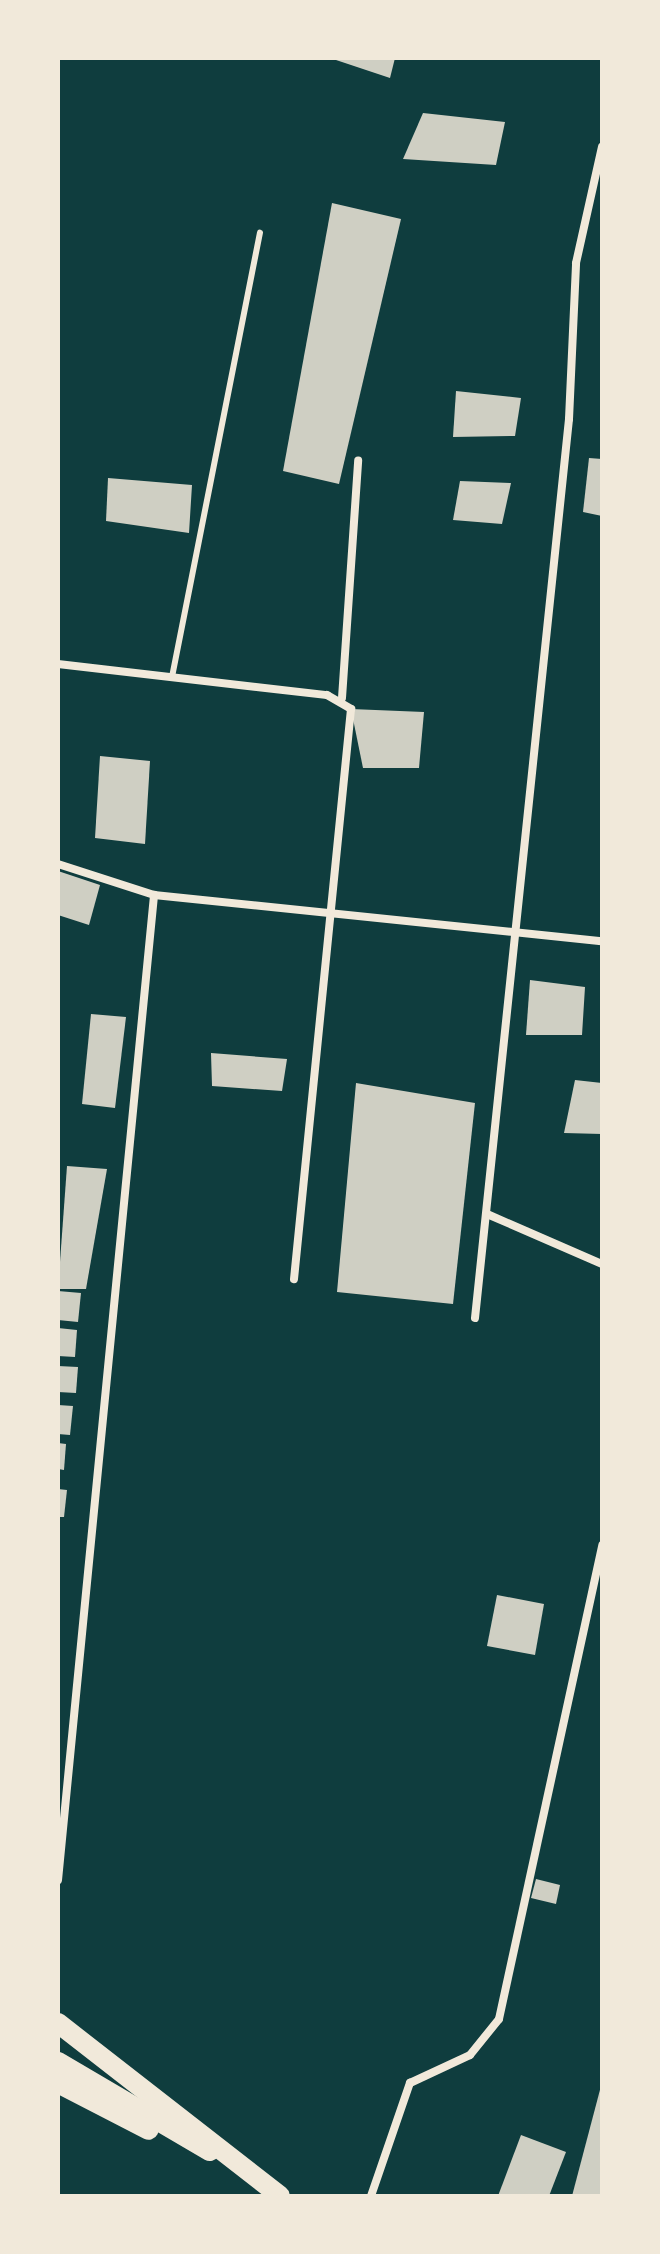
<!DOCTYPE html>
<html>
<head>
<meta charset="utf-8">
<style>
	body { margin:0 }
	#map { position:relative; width:660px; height:2254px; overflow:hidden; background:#0f3d3e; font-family:"DM Sans",sans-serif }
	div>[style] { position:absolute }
	.building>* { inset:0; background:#cfcfc3 }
	.service>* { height:6px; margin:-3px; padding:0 3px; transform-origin:3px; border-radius:3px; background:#f1e9da }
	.minor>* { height:8px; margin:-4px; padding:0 4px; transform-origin:4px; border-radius:4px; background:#f1e9da }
	.primary>* { height:20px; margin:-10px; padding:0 10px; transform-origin:10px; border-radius:10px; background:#f1e9da }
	span { translate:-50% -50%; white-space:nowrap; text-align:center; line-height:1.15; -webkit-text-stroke:6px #f1e9da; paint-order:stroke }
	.frame { position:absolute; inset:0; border:60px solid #f1e9da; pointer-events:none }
</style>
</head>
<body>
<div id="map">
	<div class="building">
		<i style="clip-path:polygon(330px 58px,395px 58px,390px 78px)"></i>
		<i style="clip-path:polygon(423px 113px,505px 122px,496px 165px,403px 159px)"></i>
		<i style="clip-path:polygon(332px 203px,401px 219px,339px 484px,283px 471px)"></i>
		<i style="clip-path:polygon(456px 391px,521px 398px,515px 436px,453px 437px)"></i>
		<i style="clip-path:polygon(589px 458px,602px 459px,602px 516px,583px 512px)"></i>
		<i style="clip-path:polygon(108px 478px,192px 485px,189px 533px,106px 521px)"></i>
		<i style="clip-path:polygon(460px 481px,511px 483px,502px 524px,453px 520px)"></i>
		<i style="clip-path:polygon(351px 709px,424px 712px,419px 768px,363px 768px)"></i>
		<i style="clip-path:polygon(100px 756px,150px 761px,145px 844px,95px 838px)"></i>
		<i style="clip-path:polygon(58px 871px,100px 885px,89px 925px,58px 915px)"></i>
		<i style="clip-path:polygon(530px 980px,585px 987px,582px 1035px,526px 1035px)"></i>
		<i style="clip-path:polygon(91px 1014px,126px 1017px,115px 1108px,82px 1104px)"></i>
		<i style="clip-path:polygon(211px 1053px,287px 1059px,282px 1091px,212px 1086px)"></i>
		<i style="clip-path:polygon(575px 1080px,602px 1083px,602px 1134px,564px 1133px)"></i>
		<i style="clip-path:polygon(356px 1083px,475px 1103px,453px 1304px,337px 1292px)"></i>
		<i style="clip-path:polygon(67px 1166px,107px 1169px,86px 1289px,58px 1289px)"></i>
		<i style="clip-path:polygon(58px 1291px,81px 1293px,78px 1322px,58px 1320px)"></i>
		<i style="clip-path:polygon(58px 1328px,77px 1330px,75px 1357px,58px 1356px)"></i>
		<i style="clip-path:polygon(58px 1366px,78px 1367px,76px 1393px,58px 1392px)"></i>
		<i style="clip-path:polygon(58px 1405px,73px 1406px,70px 1435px,58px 1434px)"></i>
		<i style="clip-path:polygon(58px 1443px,66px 1444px,64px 1470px,58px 1469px)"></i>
		<i style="clip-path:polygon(58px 1489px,67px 1490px,64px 1517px,58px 1517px)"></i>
		<i style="clip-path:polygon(497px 1595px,544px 1604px,535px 1655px,487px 1646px)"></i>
		<i style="clip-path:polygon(536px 1879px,560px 1885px,556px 1904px,531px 1898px)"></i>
		<i style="clip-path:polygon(601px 2086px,602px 2196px,572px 2196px)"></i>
		<i style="clip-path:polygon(521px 2135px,566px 2152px,549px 2196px,498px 2196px)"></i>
	</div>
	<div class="service">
		<i style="left:172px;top:677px;width:453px;rotate:-78.8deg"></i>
	</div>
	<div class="minor">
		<i style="left:58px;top:664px;width:271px;rotate:6.6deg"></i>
		<i style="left:327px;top:695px;width:28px;rotate:30deg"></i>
		<i style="left:351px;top:709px;width:573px;rotate:95.71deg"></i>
		<i style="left:342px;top:698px;width:238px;rotate:-86.1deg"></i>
		<i style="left:58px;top:864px;width:101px;rotate:17.9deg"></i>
		<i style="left:154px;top:895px;width:450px;rotate:5.9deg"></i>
		<i style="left:487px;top:1214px;width:125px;rotate:23.5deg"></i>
		<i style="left:475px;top:1318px;width:904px;rotate:-84.03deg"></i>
		<i style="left:569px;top:419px;width:156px;rotate:-87.4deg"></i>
		<i style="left:576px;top:263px;width:119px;rotate:-77.4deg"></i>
		<i style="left:58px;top:1880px;width:990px;rotate:-84.43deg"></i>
		<i style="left:371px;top:2196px;width:120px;rotate:-71deg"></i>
		<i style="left:410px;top:2083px;width:66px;rotate:-25deg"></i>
		<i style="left:470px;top:2055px;width:46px;rotate:-51.1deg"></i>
		<i style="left:499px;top:2019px;width:485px;rotate:-77.7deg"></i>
	</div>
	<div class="primary">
		<i style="left:58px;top:2023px;width:281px;rotate:37.9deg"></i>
		<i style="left:58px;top:2062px;width:176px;rotate:30.4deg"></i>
		<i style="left:58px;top:2083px;width:102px;rotate:27.3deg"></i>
	</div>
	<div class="frame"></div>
</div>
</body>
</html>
